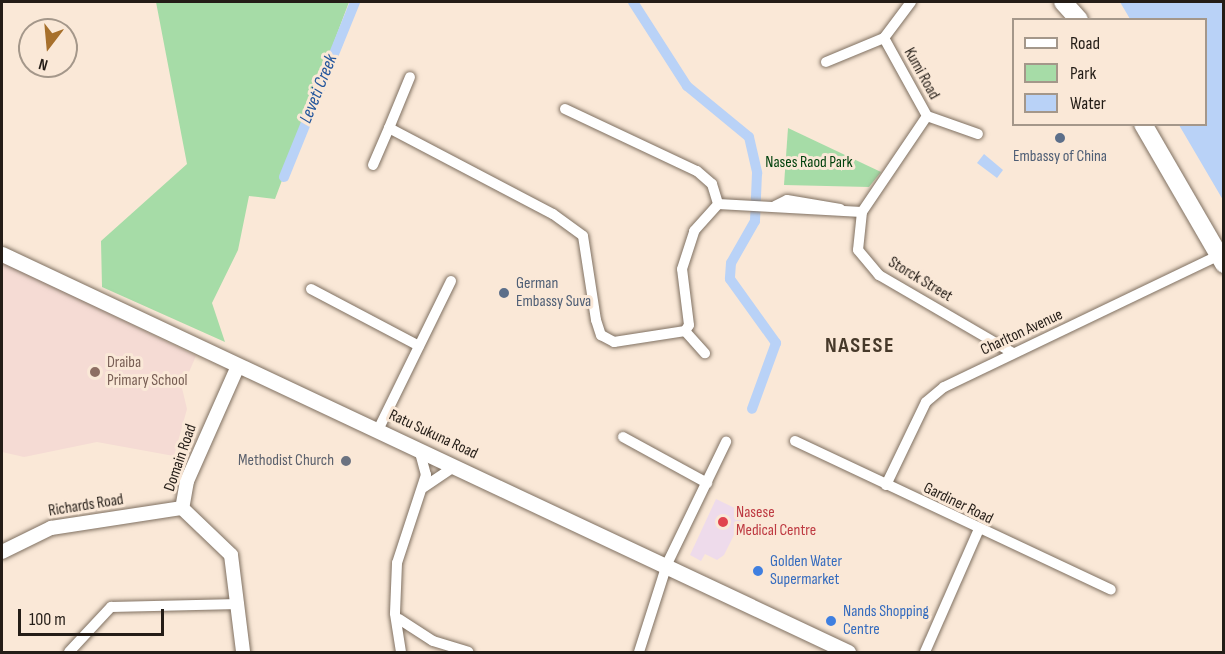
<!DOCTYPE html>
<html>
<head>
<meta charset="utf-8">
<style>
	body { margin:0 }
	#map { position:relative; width:1225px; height:654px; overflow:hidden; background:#fae8d7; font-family:"Sofia Sans Condensed",sans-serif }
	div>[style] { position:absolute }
	.education>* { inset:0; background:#f5dbd4 }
	.medical>* { inset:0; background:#eedbeb }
	.green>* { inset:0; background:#a6dca7 }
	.water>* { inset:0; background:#b9d2f7 }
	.canal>* { height:10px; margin:-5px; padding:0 5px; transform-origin:5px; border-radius:5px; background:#b9d2f7 }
	.roads { filter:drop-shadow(0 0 2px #7f7061) drop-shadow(0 0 2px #7f7061) }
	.minor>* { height:10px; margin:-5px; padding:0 5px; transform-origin:5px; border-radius:5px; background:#fff }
	.tertiary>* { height:14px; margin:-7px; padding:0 7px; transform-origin:7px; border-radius:7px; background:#fff }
	.secondary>* { height:15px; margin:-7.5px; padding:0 7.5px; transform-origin:7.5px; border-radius:7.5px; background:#fff }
	.primary>* { height:18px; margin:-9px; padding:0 9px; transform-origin:9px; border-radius:9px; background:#fff }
	.dots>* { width:16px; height:16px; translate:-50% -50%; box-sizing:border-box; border:3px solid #fae8d7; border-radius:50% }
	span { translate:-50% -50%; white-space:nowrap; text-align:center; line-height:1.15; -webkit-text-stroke:6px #fae8d7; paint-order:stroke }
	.street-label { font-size:16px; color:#241d17 }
	.service-label { font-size:16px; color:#4e5e75 }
	.left { translate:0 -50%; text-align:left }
	.park-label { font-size:16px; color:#00420d }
	.education-label { font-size:16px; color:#785e54 }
	.worship-label { font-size:16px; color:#5b616d }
	.right { translate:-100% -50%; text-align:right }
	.health-label { font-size:16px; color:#be3a42 }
	.shop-label { font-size:16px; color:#366cbe }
	.water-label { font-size:18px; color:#22559c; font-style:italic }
	.district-label { font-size:22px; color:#46392a; font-weight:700; letter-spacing:1.5px }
	.frame { position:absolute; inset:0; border:3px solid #241d17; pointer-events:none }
	.legend { position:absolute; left:1012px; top:18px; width:195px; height:108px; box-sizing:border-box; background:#fae8d7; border:2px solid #a4978a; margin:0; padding:8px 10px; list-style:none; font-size:18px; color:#241d17 }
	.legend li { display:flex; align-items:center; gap:12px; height:30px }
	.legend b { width:30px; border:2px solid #a4978a }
	.north { position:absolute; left:18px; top:18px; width:60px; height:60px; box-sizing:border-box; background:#fae8d7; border:2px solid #a4978a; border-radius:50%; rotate:196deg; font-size:16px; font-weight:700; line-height:24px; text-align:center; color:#241d17 }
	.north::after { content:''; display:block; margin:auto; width:21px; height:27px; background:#a7702c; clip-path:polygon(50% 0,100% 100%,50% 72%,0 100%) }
	.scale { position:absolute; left:18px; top:609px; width:146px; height:27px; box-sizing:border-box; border:3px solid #241d17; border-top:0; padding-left:8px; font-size:18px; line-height:21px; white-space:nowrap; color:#241d17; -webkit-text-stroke:4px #fae8d7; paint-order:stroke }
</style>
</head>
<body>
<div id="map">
	<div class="education">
		<i style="clip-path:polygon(2px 261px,196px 356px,182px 388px,187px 409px,174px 456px,97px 442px,24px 457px,2px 452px)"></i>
	</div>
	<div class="medical">
		<i style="clip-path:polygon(716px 499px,745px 513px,724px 555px,717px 560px,705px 554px,701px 561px,690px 555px)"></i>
	</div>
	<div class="green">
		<i style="clip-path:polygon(156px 2px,349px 2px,275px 199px,249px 196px,238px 250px,212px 303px,225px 342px,102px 287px,101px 241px,187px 164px)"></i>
		<i style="clip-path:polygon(788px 128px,881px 172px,869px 187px,784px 185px)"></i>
	</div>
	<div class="water">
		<i style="clip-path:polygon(1120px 2px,1223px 2px,1223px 200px,1179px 125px,1206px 124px,1206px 20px,1130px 19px)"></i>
		<i style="clip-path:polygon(984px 154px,1003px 170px,997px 178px,977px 163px)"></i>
	</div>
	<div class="canal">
		<i style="left:633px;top:2px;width:100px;rotate:57.3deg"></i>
		<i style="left:687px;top:86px;width:80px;rotate:39.4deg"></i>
		<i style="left:749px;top:137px;width:37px;rotate:77deg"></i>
		<i style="left:757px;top:173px;width:48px;rotate:92.4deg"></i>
		<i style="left:755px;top:221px;width:48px;rotate:119.7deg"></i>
		<i style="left:731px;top:263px;width:16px;rotate:94deg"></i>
		<i style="left:730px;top:279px;width:79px;rotate:54.3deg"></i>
		<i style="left:776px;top:343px;width:70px;rotate:110deg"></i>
		<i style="left:284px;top:177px;width:189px;rotate:-67.9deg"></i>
	</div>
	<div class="roads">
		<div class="minor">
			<i style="left:911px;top:2px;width:45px;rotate:126.9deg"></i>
			<i style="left:884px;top:38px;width:89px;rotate:61.1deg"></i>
			<i style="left:927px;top:116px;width:54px;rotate:19.4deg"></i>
			<i style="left:826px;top:62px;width:63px;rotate:-22.5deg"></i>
			<i style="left:565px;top:109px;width:146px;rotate:25.2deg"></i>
			<i style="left:697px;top:171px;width:20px;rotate:41deg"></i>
			<i style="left:712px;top:184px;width:21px;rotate:73deg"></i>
			<i style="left:927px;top:116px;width:116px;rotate:124.1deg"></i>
			<i style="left:862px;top:212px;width:38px;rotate:96deg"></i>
			<i style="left:858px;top:250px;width:33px;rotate:50deg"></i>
			<i style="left:879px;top:275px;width:155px;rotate:30.2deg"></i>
			<i style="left:389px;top:128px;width:55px;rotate:-67.6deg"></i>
			<i style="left:373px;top:165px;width:40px;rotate:-66.6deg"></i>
			<i style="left:389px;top:128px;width:185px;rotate:27.7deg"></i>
			<i style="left:553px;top:214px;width:37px;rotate:36deg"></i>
			<i style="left:583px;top:236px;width:85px;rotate:81.2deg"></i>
			<i style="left:596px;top:320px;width:16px;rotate:72deg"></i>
			<i style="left:601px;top:335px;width:15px;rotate:28deg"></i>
			<i style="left:614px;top:342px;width:72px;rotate:-8.8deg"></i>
			<i style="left:685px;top:331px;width:7px;rotate:-56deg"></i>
			<i style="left:689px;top:325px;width:56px;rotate:-97.1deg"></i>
			<i style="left:682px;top:269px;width:40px;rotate:-72deg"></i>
			<i style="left:694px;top:231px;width:36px;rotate:-48deg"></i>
			<i style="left:718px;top:204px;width:144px;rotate:3.2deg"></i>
			<i style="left:775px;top:206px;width:13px;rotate:-27deg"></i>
			<i style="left:787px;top:200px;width:54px;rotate:9.6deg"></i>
			<i style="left:311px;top:289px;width:122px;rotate:27.8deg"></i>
			<i style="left:685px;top:331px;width:30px;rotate:48deg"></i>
			<i style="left:378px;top:430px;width:166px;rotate:-63.9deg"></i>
			<i style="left:623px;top:437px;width:96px;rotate:28.7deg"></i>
			<i style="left:795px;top:441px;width:349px;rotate:25.2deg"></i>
			<i style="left:886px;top:485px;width:92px;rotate:-64.3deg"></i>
			<i style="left:926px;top:402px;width:23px;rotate:-40deg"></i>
			<i style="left:944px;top:387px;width:304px;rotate:-25.6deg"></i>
			<i style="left:424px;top:487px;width:37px;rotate:-34deg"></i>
			<i style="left:399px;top:619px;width:40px;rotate:32.9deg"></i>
			<i style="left:433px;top:641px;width:37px;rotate:17deg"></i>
			<i style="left:69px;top:652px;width:62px;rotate:-47deg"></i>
			<i style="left:111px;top:607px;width:128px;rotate:-1.3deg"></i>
			<i style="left:401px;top:652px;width:39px;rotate:-99deg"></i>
			<i style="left:395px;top:613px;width:50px;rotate:-87.7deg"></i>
			<i style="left:397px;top:563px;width:93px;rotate:-71.8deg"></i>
			<i style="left:426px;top:475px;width:27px;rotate:-105deg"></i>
			<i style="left:639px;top:652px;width:92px;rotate:-72.3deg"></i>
			<i style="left:667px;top:564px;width:136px;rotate:-64.2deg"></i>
			<i style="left:925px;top:652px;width:132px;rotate:-66.3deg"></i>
		</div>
		<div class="tertiary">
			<i style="left:238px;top:366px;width:126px;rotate:113.9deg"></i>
			<i style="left:187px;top:481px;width:27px;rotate:100deg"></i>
			<i style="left:182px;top:508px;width:68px;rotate:43.8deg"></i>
			<i style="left:231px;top:555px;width:98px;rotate:82.9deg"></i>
			<i style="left:2px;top:552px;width:55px;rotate:-26.1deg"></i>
			<i style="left:51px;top:528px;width:133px;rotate:-8.7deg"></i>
		</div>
		<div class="secondary">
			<i style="left:2px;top:254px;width:935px;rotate:25.19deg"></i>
		</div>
		<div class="primary">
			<i style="left:1063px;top:2px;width:24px;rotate:48deg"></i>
			<i style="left:1143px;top:124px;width:162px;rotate:59.9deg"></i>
		</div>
	</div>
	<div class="dots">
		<i style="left:1060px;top:138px;background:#5c6f8a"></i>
		<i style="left:504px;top:293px;background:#5c6f8a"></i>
		<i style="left:95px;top:372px;background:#8d6e63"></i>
		<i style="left:346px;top:461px;background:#6b7280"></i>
		<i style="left:723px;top:522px;background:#e0444e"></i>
		<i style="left:758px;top:571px;background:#3f7fe0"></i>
		<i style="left:831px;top:621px;background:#3f7fe0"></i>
	</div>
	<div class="street-label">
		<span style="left:921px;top:74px;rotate:61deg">Kumi Road</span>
		<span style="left:920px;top:280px;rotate:31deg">Storck Street</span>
		<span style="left:1022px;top:333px;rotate:-25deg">Charlton Avenue</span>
		<span style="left:433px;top:435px;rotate:25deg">Ratu Sukuna Road</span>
		<span style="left:181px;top:458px;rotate:-71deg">Domain Road</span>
		<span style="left:958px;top:504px;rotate:26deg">Gardiner Road</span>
		<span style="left:86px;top:506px;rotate:-9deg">Richards Road</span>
	</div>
	<div class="service-label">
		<span style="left:1060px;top:157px">Embassy of China</span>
		<span class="left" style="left:516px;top:293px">German<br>Embassy Suva</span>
	</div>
	<div class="park-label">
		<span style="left:809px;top:163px">Nases Raod Park</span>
	</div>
	<div class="education-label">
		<span class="left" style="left:107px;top:372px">Draiba<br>Primary School</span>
	</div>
	<div class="worship-label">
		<span class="right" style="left:334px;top:461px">Methodist Church</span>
	</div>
	<div class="health-label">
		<span class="left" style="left:736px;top:522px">Nasese<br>Medical Centre</span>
	</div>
	<div class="shop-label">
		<span class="left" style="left:770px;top:571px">Golden Water<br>Supermarket</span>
		<span class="left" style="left:843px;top:621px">Nands Shopping<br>Centre</span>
	</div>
	<div class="water-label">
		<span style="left:319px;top:89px;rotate:-68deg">Leveti Creek</span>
	</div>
	<div class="district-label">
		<span style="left:860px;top:346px">NASESE</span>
	</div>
	<div class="frame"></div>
	<ul class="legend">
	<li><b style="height:8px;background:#fff"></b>Road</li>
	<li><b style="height:16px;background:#a6dca7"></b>Park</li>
	<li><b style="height:16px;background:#b9d2f7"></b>Water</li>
	</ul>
	<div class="north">N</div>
	<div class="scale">100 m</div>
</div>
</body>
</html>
